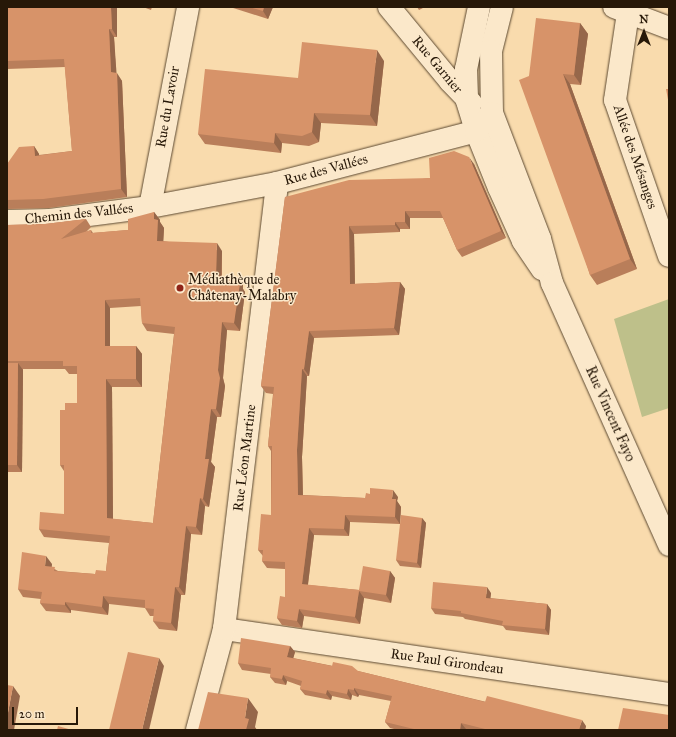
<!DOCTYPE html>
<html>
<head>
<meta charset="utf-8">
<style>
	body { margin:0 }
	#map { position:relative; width:676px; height:737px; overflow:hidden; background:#f9dbad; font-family:"IM FELL Great Primer",serif }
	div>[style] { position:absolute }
	.green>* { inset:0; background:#bec08a }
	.roads { filter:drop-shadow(0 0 1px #5c4931) drop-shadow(0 0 1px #5c4931) }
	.minor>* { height:22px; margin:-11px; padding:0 11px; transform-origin:11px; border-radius:11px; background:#fbe8ca }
	.wall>* { inset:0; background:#b97e5a }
	.shaded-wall>* { inset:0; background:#96674a }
	.building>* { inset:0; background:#d79369 }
	.dots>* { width:11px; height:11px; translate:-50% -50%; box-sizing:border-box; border:2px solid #fbe8ca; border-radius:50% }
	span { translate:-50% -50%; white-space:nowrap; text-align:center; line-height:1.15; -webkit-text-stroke:3px #fbe8ca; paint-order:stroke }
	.street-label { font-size:14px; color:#271808 }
	.poi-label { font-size:14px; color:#271808 }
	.left { translate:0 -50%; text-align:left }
	.frame { position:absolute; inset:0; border:8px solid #271808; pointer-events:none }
	.north { position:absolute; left:624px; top:12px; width:40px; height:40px; -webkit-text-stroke:3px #fbe8ca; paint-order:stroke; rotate:0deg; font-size:11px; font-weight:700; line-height:16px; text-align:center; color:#271808 }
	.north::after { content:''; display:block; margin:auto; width:14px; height:18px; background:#271808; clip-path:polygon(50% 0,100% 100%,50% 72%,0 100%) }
	.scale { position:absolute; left:12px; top:707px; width:66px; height:18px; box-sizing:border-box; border:2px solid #271808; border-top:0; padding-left:5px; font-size:12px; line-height:14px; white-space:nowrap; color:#271808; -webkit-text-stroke:3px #fbe8ca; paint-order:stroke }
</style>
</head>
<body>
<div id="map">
	<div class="green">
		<i style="clip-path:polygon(669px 299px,669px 408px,642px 417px,614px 319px)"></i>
	</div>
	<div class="roads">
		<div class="minor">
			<i style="left:389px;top:7px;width:96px;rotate:50.5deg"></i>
			<i style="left:450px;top:81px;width:30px;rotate:46deg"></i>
			<i style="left:479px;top:7px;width:63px;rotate:101.8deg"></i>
			<i style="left:466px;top:69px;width:32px;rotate:88deg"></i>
			<i style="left:467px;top:101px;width:31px;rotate:73deg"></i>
			<i style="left:476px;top:131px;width:61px;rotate:68deg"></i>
			<i style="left:499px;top:188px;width:58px;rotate:65.6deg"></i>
			<i style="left:523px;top:241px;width:34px;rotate:56deg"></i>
			<i style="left:502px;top:7px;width:45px;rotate:104deg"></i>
			<i style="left:491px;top:51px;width:62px;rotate:89.1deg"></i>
			<i style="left:492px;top:113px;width:135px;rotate:69.1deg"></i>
			<i style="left:540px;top:239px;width:46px;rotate:74.7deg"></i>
			<i style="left:552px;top:283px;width:287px;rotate:65.9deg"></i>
			<i style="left:614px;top:7px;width:59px;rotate:20.9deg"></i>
			<i style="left:628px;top:13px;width:88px;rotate:98.5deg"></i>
			<i style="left:615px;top:100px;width:165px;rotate:70.9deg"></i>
			<i style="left:150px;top:207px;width:204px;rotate:-79.2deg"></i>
			<i style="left:7px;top:221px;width:43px;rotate:-1.3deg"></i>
			<i style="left:50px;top:220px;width:101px;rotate:-7.4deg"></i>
			<i style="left:150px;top:207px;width:129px;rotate:-10.7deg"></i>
			<i style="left:277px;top:183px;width:206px;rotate:-14.6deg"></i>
			<i style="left:476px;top:131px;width:24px;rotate:-48deg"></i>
			<i style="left:224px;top:629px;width:450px;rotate:8.3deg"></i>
			<i style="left:197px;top:730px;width:105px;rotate:-75deg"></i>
			<i style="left:224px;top:629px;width:449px;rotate:-83.2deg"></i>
		</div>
	</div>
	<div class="wall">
		<i style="clip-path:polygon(7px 7px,117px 7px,117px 37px,114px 37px,116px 73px,122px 81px,127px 197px,49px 208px,7px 209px,7px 164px,34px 146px,39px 154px,39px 155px,72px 151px,65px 67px,7px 69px)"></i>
		<i style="clip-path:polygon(143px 7px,152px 7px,151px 10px)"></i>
		<i style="clip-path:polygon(230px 7px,273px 7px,268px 19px)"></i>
		<i style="clip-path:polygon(417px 7px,425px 7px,419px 10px)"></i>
		<i style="clip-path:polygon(580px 23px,588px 34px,581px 85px,570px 84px,637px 269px,597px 285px,590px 275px,529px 76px)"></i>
		<i style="clip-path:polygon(384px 61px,377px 126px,321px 123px,319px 142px,309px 146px,282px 143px,281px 153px,205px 144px,198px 134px,298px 78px)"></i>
		<i style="clip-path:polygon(474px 164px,506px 238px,462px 257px,457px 250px,443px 218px,410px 218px,410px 229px,400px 229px,400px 232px,354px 234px,355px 284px,400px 282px,405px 289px,399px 335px,314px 338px,309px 376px,307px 376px,302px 457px,303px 495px,365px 498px,398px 497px,397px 501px,401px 507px,400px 524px,350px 522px,349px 536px,314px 535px,308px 585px,359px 590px,390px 571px,395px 578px,391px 603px,364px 598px,360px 624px,304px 616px,302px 628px,282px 625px,277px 618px,285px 597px,285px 569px,267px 568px,262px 561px,263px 556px,258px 550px,271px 515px,271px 451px,268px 446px,273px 394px,266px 393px,261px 386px,285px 197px,430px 178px)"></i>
		<i style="clip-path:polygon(evenodd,154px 212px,160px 220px,160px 222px,164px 228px,163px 241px,222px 251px,222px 277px,243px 285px,243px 289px,245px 292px,240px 331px,227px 330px,223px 378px,225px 386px,221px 417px,217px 417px,211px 462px,215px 467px,209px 507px,205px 506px,202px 535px,191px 534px,185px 595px,181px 595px,177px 631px,159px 629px,153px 621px,154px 616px,150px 616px,145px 608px,109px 604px,108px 615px,71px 610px,71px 613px,46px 611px,40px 603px,41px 599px,23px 597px,18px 589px,52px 564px,51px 567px,58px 571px,95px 574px,106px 571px,109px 543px,44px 537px,39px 529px,64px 514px,64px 471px,60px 465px,65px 410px,77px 403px,77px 374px,69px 374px,65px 369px,23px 369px,23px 370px,22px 472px,7px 472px,7px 225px,45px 224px,86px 219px,91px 227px,86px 232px,91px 230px,93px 233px,128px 230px,154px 212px,141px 306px,142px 323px,147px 331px,174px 334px,153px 523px,113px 519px,112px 387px,142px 387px,142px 354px,136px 346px,110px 346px,110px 308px,141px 306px)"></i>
		<i style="clip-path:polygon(422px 518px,426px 523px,421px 568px,400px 566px,396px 560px)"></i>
		<i style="clip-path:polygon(491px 593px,490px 598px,547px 604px,551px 610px,549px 635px,506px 630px,503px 626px,465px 619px,463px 617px,435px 614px,431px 608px)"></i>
		<i style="clip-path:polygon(290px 646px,295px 652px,293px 658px,358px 671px,586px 726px,585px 730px,468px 730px,466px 729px,466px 730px,398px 730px,390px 728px,385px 722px,391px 701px,359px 695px,358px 697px,352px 695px,351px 700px,332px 696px,331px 700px,305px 695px,300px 689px,301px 686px,287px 681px,286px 685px,275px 683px,270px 677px,271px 674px,242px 670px,238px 663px)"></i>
	</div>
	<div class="shaded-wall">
		<i style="clip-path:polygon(111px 7px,117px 7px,117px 37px,112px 29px)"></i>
		<i style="clip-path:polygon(264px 7px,273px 7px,268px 19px,263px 11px)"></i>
		<i style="clip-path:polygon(580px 23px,588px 34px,581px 85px,574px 75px)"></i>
		<i style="clip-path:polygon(109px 29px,114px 37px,117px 80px,111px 72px)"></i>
		<i style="clip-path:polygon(377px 50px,384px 61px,377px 126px,370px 115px)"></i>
		<i style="clip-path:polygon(117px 73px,122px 81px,127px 197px,121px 189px)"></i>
		<i style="clip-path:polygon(563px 74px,570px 84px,637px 269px,630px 259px)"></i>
		<i style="clip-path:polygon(314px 113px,321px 123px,319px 142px,312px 132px)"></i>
		<i style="clip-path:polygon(275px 133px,282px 143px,281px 153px,274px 143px)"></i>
		<i style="clip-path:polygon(34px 146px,39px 154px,40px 164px,35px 156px)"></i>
		<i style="clip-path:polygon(469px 157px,474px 164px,506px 238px,501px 231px)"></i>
		<i style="clip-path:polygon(405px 211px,410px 218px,410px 229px,405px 222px)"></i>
		<i style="clip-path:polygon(154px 212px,160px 220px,160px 222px,164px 228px,163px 249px,157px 241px,154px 219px)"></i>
		<i style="clip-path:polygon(395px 222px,400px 229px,400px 232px,395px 225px)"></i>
		<i style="clip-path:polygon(349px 226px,354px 234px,355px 291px,350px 284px)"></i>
		<i style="clip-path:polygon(217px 243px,222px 251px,221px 284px,216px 276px)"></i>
		<i style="clip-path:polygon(238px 277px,243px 285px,243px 289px,245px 292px,240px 331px,234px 323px)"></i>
		<i style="clip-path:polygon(400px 282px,405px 289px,399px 335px,394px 328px)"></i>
		<i style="clip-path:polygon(105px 300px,110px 308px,110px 354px,105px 346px)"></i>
		<i style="clip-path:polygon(222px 322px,227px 330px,223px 378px,225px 386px,221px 417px,216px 409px,218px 370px)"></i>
		<i style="clip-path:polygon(309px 331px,314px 338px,309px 376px,304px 369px)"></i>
		<i style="clip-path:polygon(136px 346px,142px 354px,142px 387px,136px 379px)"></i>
		<i style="clip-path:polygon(18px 363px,23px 370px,22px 472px,17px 465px)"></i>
		<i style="clip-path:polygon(302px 369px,307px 376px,302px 457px,303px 502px,298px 495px,297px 450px)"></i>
		<i style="clip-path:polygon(106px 379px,112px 387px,113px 527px,107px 518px)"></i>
		<i style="clip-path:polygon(211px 409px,217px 417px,211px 462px,215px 467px,209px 507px,203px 499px,205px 459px)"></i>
		<i style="clip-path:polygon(393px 490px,398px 497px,397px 501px,401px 507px,400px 524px,395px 517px,392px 499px)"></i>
		<i style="clip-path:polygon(200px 498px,205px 506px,202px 535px,196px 527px)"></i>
		<i style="clip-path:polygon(345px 515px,350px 522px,349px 536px,344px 529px)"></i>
		<i style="clip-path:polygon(422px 518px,426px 523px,421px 568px,417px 563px)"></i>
		<i style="clip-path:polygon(186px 526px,191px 534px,185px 595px,179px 587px)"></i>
		<i style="clip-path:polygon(309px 528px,314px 535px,307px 591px,302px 584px)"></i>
		<i style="clip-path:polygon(46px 556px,52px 564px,51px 574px,45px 566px)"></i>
		<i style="clip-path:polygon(390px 571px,395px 578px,391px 603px,386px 595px)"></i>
		<i style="clip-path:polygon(175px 587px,181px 595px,177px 631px,171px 623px)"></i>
		<i style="clip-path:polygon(487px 587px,491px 593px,490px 604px,486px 598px)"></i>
		<i style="clip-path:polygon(359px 591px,364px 598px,360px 624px,355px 617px)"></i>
		<i style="clip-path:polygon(103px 596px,109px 604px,108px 615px,102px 607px)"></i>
		<i style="clip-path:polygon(65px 602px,71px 610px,71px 613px,65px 605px)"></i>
		<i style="clip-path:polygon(547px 604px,551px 610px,549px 635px,545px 629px)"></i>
		<i style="clip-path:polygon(299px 609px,304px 616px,302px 628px,297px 621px)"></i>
		<i style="clip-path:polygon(290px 646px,295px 652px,292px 663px,287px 657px)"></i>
		<i style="clip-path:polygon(159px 658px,164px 666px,149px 730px,142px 730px)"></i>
		<i style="clip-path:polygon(283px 675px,287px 681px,286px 685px,282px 679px)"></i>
		<i style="clip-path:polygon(13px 686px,20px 696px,14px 730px,7px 730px,7px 718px)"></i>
		<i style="clip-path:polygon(354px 688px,359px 695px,358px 697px,354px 690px)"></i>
		<i style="clip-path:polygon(348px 689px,352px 695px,351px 700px,347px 694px)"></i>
		<i style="clip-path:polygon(327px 690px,332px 696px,331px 700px,326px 694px)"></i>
		<i style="clip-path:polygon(248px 698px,258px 712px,255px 727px,257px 730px,246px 730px,245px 718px)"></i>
		<i style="clip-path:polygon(582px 720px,586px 726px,585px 730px,579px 730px)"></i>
		<i style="clip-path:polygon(461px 723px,466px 729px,466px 730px,460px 730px)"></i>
	</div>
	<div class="building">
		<i style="clip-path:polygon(7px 7px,111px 7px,112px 29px,109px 29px,111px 72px,117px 73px,121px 189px,43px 199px,7px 200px,7px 164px,19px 147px,34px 146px,35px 156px,72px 151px,64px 59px,7px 61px)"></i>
		<i style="clip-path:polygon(249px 7px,264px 7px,263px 11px)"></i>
		<i style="clip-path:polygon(536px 18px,580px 23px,574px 75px,563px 74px,630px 259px,590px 275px,519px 80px,529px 76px)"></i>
		<i style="clip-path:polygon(302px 42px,377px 50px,370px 115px,314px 113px,312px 132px,302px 136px,275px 133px,274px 143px,198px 134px,205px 69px,298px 78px)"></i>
		<i style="clip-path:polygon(666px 89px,669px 89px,669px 105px)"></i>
		<i style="clip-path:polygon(454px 151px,469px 157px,501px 231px,457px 250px,440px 211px,405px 211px,405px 222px,395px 222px,395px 225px,349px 226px,350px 284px,400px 282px,394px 328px,309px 331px,304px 369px,302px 369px,297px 450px,298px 495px,365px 498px,366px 493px,370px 494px,370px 488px,393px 490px,392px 499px,396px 499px,395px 517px,345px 515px,344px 529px,309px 528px,302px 584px,359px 590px,363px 566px,390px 571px,386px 595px,359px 591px,355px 617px,299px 609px,297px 621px,277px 618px,280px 596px,285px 597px,285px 562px,262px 561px,263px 550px,258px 550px,261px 514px,271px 515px,272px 446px,268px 446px,274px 387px,261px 386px,285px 197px,349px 180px,430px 178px,429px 158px)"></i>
		<i style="clip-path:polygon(evenodd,154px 212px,154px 219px,158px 220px,157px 241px,217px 243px,216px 276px,238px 277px,237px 284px,240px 284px,234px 323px,222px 322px,218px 370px,220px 378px,216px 409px,211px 409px,205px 459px,209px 459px,203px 499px,200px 498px,196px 527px,186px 526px,179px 587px,175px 587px,171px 623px,153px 621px,154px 609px,145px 608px,145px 600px,103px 596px,102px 607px,65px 602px,65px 605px,40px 603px,42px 592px,18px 589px,22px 552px,46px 556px,45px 566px,55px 567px,54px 571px,95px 574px,96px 570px,106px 571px,110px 536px,39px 529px,40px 512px,64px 514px,64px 465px,60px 465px,60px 410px,65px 410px,65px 403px,77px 403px,77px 366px,63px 366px,63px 361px,7px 361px,7px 225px,45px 224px,86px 219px,61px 239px,91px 230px,91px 233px,128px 230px,128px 219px,154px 212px,140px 298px,142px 323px,175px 327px,153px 523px,107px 518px,106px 379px,136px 379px,136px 346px,105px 346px,105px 300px,140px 298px)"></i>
		<i style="clip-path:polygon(7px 363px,18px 363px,17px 465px,7px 465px)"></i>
		<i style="clip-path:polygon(401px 515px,422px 518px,417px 563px,396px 560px)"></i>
		<i style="clip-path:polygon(433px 582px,487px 587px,486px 598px,547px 604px,545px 629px,502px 625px,503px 621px,461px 613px,461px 611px,431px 608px)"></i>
		<i style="clip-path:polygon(241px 638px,290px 646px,287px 657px,332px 666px,333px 662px,352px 666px,358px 671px,485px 702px,487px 696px,582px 720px,579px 730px,489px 730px,461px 723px,460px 730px,418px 730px,385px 722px,392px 696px,354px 688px,354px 690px,348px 689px,347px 694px,327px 690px,326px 694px,300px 689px,302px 681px,283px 675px,282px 679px,270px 677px,271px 668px,238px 663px)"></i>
		<i style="clip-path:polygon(128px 652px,159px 658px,142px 730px,109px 730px)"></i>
		<i style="clip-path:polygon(7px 685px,13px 686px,7px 718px)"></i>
		<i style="clip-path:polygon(208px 692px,248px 698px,245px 718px,249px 719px,246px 730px,198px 730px)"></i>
		<i style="clip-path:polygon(623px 708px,669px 715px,669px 730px,618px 730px)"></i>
		<i style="clip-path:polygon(58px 726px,72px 730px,57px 730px)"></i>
	</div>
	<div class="dots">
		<i style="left:180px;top:288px;background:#8f2418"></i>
	</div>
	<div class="street-label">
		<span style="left:437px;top:65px;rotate:50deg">Rue Garnier</span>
		<span style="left:168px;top:107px;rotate:-80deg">Rue du Lavoir</span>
		<span style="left:635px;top:157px;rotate:71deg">Allée des Mésanges</span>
		<span style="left:326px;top:170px;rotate:-15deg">Rue des Vallées</span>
		<span style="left:79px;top:214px;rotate:-6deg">Chemin des Vallées</span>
		<span style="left:610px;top:414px;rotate:66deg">Rue Vincent Fayo</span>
		<span style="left:245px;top:458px;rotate:-83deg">Rue Léon Martine</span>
		<span style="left:447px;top:662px;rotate:8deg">Rue Paul Girondeau</span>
	</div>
	<div class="poi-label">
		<span class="left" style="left:188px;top:288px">Médiathèque de<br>Châtenay-Malabry</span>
	</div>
	<div class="frame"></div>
	<div class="north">N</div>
	<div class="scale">20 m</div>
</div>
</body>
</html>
